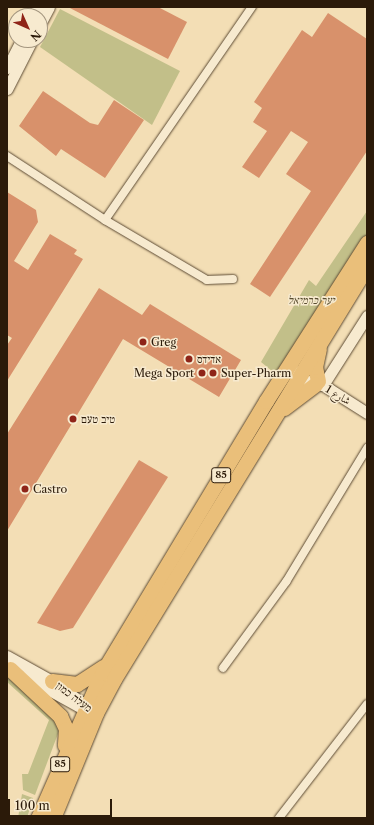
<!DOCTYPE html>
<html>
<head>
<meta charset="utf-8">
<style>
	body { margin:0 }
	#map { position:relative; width:374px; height:825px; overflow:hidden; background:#f3deb5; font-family:"Libre Caslon Text",Amiri,"Frank Ruhl Libre",serif }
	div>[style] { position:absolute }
	.green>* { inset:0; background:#c2bf89 }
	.building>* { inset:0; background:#d8916b }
	.roads { filter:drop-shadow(0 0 1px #5d4b34) drop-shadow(0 0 1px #5d4b34) }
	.street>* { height:8px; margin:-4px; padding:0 4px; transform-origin:4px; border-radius:4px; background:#f7eacf }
	.secondary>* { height:11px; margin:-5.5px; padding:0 5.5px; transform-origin:5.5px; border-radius:5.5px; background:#f7eacf }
	.highway>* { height:15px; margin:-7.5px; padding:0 7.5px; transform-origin:7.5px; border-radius:7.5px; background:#eabf7a }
	.dots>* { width:11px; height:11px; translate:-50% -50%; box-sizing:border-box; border:2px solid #f7eacf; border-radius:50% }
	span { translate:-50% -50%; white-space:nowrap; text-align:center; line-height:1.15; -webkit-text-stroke:3px #f7eacf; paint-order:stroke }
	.shield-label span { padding:1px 3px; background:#f7eacf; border:1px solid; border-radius:3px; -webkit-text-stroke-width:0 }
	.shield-label { font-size:10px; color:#2b1a09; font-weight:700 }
	.park-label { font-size:11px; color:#584c2f; font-style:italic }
	.poi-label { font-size:11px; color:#2b1a09 }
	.left { translate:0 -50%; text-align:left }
	.right { translate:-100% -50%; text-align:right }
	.street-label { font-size:11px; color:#2b1a09 }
	.frame { position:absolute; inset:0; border:8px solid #2b1a09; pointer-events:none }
	.north { position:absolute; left:8px; top:8px; width:40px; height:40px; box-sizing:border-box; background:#f7eacf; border:1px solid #a59780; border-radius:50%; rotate:135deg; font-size:11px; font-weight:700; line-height:16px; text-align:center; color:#2b1a09 }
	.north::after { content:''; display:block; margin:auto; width:14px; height:18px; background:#8f2418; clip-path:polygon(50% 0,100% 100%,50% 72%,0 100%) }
	.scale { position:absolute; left:8px; top:799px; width:104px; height:18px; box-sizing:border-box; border:2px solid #2b1a09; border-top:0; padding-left:5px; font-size:12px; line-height:14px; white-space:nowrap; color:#2b1a09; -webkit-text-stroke:3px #f7eacf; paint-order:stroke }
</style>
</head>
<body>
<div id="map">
	<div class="green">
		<i style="clip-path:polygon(60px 9px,180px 71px,152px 125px,40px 47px)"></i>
		<i style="clip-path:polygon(367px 211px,367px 236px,278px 376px,261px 362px,309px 280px,316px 286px)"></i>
		<i style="clip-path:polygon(7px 675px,52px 713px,59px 731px,35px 795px,23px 790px,22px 774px,28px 774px,49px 720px,7px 682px)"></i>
		<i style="clip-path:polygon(22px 794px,33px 798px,27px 818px,18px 818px)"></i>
	</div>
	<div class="building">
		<i style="clip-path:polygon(68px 7px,158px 7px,187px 22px,168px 59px)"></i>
		<i style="clip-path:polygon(328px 13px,367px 39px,367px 151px,270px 297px,250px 284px,311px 191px,286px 174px,308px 142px,291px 131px,259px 178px,242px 167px,267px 131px,253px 122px,262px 108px,254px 102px,302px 30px,312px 37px)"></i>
		<i style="clip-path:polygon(43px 91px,90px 123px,98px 125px,114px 100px,144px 120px,105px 178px,61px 149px,56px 156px,19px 126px)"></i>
		<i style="clip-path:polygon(7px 192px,36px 210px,38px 222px,14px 261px,28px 270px,50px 234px,77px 250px,74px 254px,83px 259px,7px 381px,7px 345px,12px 338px,7px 335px)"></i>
		<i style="clip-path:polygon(99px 288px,142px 315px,150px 304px,241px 360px,219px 397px,123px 339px,7px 531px,7px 434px)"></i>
		<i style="clip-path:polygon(139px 460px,168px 477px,73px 628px,60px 631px,37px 623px)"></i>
	</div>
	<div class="roads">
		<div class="street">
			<i style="left:7px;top:156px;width:117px;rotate:33.1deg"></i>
			<i style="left:105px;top:220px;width:259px;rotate:-55.4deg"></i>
			<i style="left:105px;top:220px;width:118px;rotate:30.5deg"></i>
			<i style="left:207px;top:280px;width:26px;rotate:-2deg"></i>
			<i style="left:223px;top:668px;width:107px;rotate:-53.8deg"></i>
			<i style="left:286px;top:582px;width:157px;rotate:-58.8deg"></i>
			<i style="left:279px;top:818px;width:144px;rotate:-52.3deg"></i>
		</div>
		<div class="secondary">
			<i style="left:33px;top:16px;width:10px;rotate:-61deg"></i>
			<i style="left:40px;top:24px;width:19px;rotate:-62deg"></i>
			<i style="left:7px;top:68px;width:31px;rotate:-63deg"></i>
			<i style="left:7px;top:89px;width:55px;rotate:-63deg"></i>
			<i style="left:295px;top:371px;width:16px;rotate:40deg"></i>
			<i style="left:307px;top:381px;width:16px;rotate:14deg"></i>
			<i style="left:323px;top:385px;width:52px;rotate:32.5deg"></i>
			<i style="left:323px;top:385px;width:82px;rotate:-57.5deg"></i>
			<i style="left:7px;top:656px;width:51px;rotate:29.1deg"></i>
			<i style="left:52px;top:681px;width:49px;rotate:35.9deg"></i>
			<i style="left:24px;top:676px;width:74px;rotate:29deg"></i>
		</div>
		<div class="highway">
			<i style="left:318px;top:381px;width:14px;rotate:-102deg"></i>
			<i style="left:315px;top:367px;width:19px;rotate:-78deg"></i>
			<i style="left:284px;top:408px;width:39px;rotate:-37deg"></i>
			<i style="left:10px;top:669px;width:69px;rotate:43.2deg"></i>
			<i style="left:60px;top:716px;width:14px;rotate:65deg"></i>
			<i style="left:66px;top:729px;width:16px;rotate:94deg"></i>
			<i style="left:52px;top:681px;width:25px;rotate:7deg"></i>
			<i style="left:77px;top:684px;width:31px;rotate:-33deg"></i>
			<i style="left:38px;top:818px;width:158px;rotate:-66.2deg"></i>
			<i style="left:102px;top:673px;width:318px;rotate:-58.9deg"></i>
			<i style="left:266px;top:401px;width:188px;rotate:-57.4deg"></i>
			<i style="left:53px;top:818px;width:113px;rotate:-67.7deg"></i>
			<i style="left:96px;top:713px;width:38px;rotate:-62deg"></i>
			<i style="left:114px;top:679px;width:484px;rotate:-58.5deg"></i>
		</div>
	</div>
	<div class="dots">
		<i style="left:143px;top:342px;background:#8f2418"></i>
		<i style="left:189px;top:359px;background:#8f2418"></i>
		<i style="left:202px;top:373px;background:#8f2418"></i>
		<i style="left:213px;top:373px;background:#8f2418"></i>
		<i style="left:73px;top:419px;background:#8f2418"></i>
		<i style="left:25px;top:489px;background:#8f2418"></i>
	</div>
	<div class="shield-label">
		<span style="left:221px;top:475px">85</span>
		<span style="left:60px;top:764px">85</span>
	</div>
	<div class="park-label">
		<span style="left:311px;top:300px">יער כרמיאל</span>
	</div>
	<div class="poi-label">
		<span class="left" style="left:151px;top:342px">Greg</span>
		<span class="left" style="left:197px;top:359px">אדידס</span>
		<span class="right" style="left:194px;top:373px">Mega Sport</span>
		<span class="left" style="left:221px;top:373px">Super-Pharm</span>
		<span class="left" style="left:81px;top:419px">טיב טעם</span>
		<span class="left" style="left:33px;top:489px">Castro</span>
	</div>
	<div class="street-label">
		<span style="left:338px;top:395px;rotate:31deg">شارع 1</span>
		<span style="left:74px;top:697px;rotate:37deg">מעלה כמון</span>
	</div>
	<div class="frame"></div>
	<div class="north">N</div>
	<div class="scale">100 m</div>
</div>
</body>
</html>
